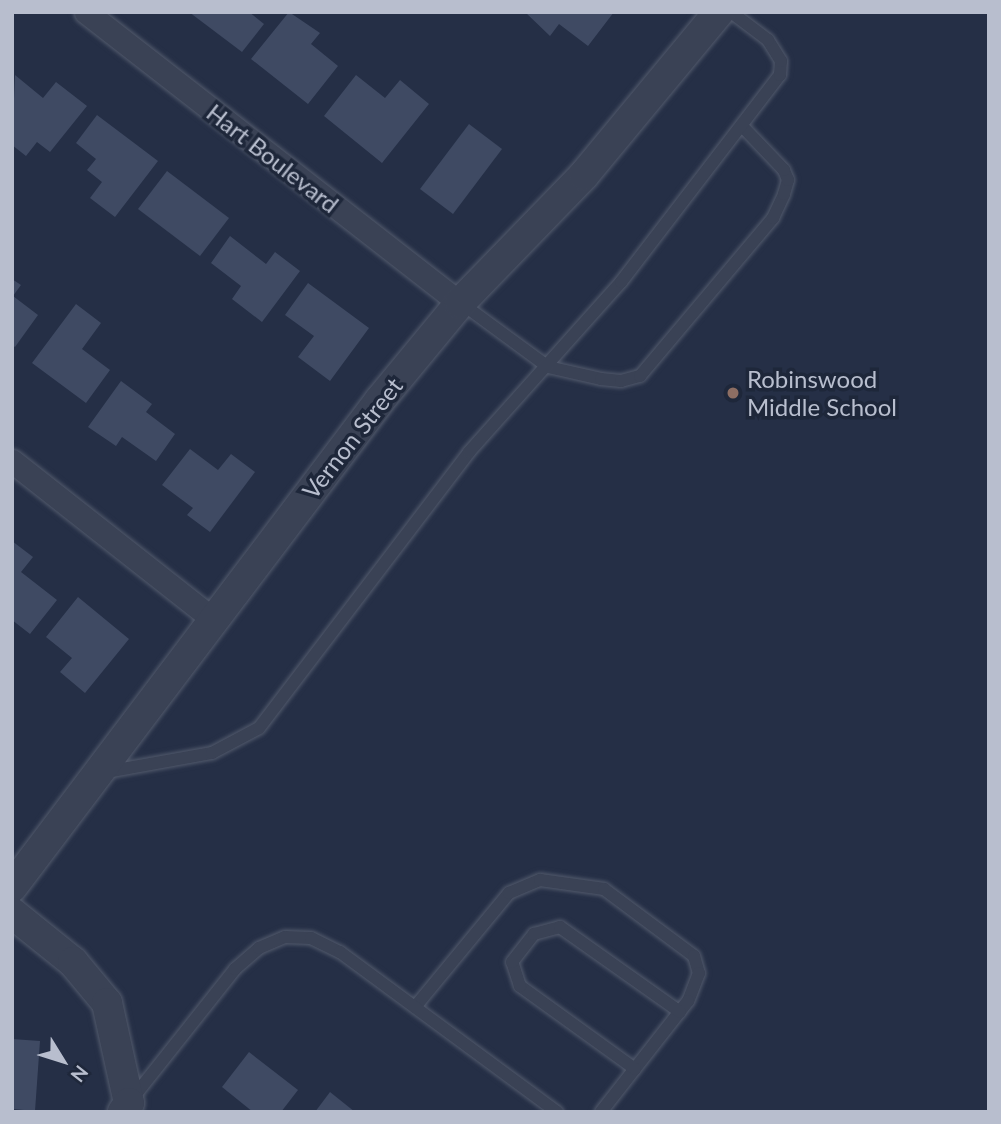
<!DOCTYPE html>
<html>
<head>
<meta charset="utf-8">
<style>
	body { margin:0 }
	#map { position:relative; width:1001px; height:1124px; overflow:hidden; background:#252f46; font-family:Lato,sans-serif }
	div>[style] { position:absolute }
	.building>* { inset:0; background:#3f4a63 }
	.roads { filter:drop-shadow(0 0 2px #525a6c) drop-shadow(0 0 2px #525a6c) }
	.service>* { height:12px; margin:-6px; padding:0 6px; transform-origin:6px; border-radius:6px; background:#3a4255 }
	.minor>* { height:23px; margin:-11.5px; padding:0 11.5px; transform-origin:11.5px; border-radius:11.5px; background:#3a4255 }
	.tertiary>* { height:30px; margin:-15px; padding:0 15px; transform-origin:15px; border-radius:15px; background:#3a4255 }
	.dots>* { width:19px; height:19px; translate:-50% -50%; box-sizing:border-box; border:4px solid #1e273a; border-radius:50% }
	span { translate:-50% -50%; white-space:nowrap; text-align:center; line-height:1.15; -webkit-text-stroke:7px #1e273a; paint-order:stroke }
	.street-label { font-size:24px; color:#b8bece }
	.poi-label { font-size:24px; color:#b8bece }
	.left { translate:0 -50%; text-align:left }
	.frame { position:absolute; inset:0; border:14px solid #b8bece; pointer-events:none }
	.north { position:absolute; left:28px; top:1026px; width:70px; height:70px; -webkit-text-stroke:5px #1e273a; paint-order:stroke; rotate:128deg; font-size:19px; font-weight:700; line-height:28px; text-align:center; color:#b8bece }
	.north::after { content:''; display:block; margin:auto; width:24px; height:32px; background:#b8bece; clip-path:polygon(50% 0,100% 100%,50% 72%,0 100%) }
</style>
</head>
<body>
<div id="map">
	<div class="building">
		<i style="clip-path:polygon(189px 12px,249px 12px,264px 24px,242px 52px)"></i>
		<i style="clip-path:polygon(289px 12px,320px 33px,311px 44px,338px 66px,308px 104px,251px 59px)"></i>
		<i style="clip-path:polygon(525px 12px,614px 12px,588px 46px,559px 24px,550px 36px)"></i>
		<i style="clip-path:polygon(15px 75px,43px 98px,56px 82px,87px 106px,50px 152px,37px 142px,26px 156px,12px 145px)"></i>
		<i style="clip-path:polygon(356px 75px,385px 98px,400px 80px,429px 104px,382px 163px,324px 116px)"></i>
		<i style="clip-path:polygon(97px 115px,158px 161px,115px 217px,90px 198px,102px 182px,87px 170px,96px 159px,76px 143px)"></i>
		<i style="clip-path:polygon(469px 124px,502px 149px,453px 214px,420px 189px)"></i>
		<i style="clip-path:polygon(167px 171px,229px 218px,200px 256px,138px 209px)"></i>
		<i style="clip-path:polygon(230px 236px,266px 264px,275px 252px,300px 271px,262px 322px,232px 299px,241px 286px,211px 263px)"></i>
		<i style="clip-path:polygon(12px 279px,21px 285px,13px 296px,38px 315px,15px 347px,12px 345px)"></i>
		<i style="clip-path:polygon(308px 283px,369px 328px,330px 381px,298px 357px,314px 336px,285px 315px)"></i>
		<i style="clip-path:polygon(76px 304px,101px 323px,82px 349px,110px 370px,86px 403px,32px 363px)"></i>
		<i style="clip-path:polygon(121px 381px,152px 404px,146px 412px,175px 434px,156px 461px,122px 437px,116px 446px,88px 427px)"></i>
		<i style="clip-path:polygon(190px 449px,218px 470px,231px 454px,255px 472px,210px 532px,187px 515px,193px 508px,162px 485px)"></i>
		<i style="clip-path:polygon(12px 541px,33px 557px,21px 572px,57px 600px,30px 634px,12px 620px)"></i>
		<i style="clip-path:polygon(78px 597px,129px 639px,85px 693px,60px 672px,72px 658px,46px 637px)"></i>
		<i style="clip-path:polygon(12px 1039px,40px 1041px,35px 1111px,12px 1109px)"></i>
		<i style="clip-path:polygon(249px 1052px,298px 1090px,281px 1112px,253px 1112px,222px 1087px)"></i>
		<i style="clip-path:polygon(330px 1092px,355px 1112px,315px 1112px)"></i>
	</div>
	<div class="roads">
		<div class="service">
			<i style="left:461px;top:303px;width:108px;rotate:36.3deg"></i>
			<i style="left:548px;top:367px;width:54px;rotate:12.8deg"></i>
			<i style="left:601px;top:379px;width:20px;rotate:6deg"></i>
			<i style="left:621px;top:381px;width:20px;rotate:-15deg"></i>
			<i style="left:640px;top:376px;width:207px;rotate:-49.9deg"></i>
			<i style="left:773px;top:218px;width:26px;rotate:-65deg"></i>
			<i style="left:784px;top:194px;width:15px;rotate:-74deg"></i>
			<i style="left:788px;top:180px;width:11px;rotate:-112deg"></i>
			<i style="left:784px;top:170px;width:61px;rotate:-133.7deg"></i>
			<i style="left:106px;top:772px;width:108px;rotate:-10.2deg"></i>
			<i style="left:212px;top:753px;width:53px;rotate:-28deg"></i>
			<i style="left:259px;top:728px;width:347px;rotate:-52.7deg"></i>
			<i style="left:469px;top:452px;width:228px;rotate:-48.2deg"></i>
			<i style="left:621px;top:282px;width:261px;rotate:-52.5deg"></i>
			<i style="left:780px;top:75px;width:14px;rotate:-86deg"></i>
			<i style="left:781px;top:61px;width:25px;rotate:-122deg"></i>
			<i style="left:768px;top:40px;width:46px;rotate:-142.9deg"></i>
			<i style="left:415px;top:1007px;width:148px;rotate:-50.5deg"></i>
			<i style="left:509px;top:893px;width:34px;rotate:-23deg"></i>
			<i style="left:540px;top:880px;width:65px;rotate:8deg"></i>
			<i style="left:604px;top:889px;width:112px;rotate:36.7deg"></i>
			<i style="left:694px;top:956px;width:18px;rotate:74deg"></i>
			<i style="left:699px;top:973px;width:30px;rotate:111deg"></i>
			<i style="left:688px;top:1001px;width:141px;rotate:128.1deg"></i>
			<i style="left:635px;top:1069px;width:142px;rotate:-144.2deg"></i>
			<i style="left:520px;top:986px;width:25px;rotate:-108deg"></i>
			<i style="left:512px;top:962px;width:36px;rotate:-52deg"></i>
			<i style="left:534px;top:934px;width:27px;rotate:-15deg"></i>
			<i style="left:560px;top:927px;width:147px;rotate:35.3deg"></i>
			<i style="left:132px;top:1099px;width:166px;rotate:-51.6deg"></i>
			<i style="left:235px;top:969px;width:32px;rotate:-41deg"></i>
			<i style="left:259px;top:948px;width:28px;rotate:-23deg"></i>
			<i style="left:285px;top:937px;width:26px;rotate:2deg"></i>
			<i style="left:311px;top:938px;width:32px;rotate:26deg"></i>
			<i style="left:340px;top:952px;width:270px;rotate:36.4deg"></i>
		</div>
		<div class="minor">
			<i style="left:86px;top:12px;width:474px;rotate:37.9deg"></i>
			<i style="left:12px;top:461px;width:257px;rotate:38.2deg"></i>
		</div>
		<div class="tertiary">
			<i style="left:12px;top:887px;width:610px;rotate:-52.92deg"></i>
			<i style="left:380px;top:400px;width:126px;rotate:-50.5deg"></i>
			<i style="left:460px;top:303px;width:178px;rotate:-45.9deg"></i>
			<i style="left:584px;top:175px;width:212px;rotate:-50.4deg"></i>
			<i style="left:12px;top:913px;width:78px;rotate:38.8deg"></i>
			<i style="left:73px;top:962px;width:53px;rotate:50.3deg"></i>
			<i style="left:107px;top:1003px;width:102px;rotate:77.6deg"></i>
			<i style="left:129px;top:1103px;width:11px;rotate:124deg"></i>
		</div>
	</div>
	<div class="dots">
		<i style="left:733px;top:393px;background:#8d6e63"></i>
	</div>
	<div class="street-label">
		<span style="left:273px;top:158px;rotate:38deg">Hart Boulevard</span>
		<span style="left:352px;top:438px;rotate:-52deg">Vernon Street</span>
	</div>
	<div class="poi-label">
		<span class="left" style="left:747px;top:393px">Robinswood<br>Middle School</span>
	</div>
	<div class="frame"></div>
	<div class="north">N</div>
</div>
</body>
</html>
